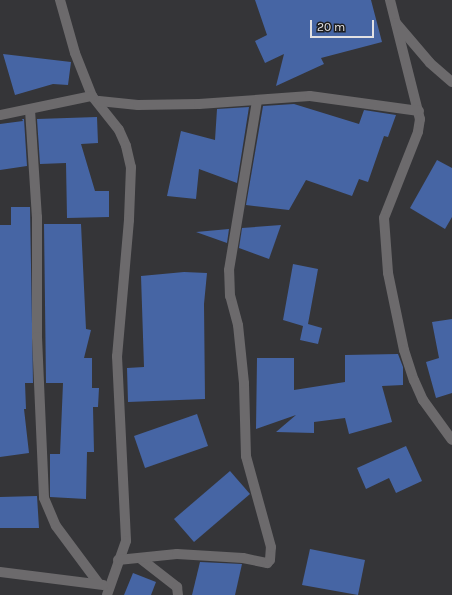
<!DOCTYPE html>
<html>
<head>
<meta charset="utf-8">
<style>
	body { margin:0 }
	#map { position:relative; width:452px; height:595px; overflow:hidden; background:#353538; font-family:Karla,sans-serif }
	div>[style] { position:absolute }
	.building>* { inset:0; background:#4665a4 }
	.street>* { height:10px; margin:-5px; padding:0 5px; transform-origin:5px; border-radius:5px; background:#6c6a6c }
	span { translate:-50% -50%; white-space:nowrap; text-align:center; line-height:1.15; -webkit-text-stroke:3px #1d1d1e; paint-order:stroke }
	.scale { position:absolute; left:310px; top:20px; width:64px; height:18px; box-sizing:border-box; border:2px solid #e2e1e3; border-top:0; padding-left:5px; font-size:12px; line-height:14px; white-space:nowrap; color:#e2e1e3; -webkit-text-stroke:3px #1d1d1e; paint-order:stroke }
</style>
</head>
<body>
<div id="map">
	<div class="building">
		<i style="clip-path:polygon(255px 0,371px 0,382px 42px,321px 58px,324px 64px,276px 86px,284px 54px,265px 63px,255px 41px,267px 35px)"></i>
		<i style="clip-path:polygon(3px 54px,71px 62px,68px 85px,53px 84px,15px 95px)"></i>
		<i style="clip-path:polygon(294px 104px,359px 124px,364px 110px,396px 115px,388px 137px,384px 136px,368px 182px,359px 179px,352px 196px,306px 180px,289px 210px,246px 205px,263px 106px)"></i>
		<i style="clip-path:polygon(249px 107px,237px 183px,199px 169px,196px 199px,167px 196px,181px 131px,215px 140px,217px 109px)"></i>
		<i style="clip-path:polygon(97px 117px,98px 143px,81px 144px,95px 191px,109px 191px,109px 217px,67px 218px,66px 163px,40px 164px,37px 119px)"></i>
		<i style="clip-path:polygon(22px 119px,24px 119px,27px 166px,0 170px,0 124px,23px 121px)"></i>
		<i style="clip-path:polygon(437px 160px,452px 168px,452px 217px,445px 229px,410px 208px)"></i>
		<i style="clip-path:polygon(11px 207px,30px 207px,33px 383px,25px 383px,26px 409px,24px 409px,29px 453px,0 457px,0 225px,11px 225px)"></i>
		<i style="clip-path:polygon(44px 224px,81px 224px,86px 329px,91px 330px,84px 358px,92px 358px,92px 388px,99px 388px,98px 407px,93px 407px,94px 452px,87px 452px,86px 499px,50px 497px,50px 454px,60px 454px,63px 383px,46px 383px)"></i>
		<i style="clip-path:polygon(281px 225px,269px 259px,239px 248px,242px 228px)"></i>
		<i style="clip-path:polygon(229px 229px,227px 243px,196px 232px)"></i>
		<i style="clip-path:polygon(293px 264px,318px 269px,308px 324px,322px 328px,318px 344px,300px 340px,303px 326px,283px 320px)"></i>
		<i style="clip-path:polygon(184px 272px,207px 273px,204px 304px,205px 399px,128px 402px,127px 368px,144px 367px,141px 276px)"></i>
		<i style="clip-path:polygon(452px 319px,452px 393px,436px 398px,426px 362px,439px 358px,432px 322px)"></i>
		<i style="clip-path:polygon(398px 354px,403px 367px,403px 385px,382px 386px,392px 422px,349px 434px,345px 418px,314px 422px,314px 433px,276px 432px,296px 415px,256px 429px,257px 358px,294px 358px,294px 390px,345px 382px,345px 355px)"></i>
		<i style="clip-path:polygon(197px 414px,208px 446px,145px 468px,134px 436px)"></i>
		<i style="clip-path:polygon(406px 446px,422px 481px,396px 493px,389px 478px,366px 489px,357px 468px)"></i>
		<i style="clip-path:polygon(230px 471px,250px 494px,194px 542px,174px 519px)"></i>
		<i style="clip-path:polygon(37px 496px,39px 528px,0 528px,0 497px)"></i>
		<i style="clip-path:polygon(310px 549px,365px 560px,358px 595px,302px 585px)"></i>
		<i style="clip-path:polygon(200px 562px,242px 564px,235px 595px,192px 595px)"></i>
		<i style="clip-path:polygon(133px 573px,156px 582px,151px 595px,124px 595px)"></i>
	</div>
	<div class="street">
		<i style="left:60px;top:0;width:55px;rotate:74.2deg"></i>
		<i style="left:75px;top:53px;width:46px;rotate:68.4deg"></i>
		<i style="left:92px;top:96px;width:43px;rotate:51.5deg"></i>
		<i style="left:119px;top:130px;width:17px;rotate:66deg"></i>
		<i style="left:126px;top:146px;width:22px;rotate:77deg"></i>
		<i style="left:131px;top:167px;width:53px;rotate:92.2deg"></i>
		<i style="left:129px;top:220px;width:137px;rotate:95deg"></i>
		<i style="left:117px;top:356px;width:185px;rotate:87.2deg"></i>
		<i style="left:126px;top:541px;width:57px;rotate:109.4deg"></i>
		<i style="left:390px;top:0;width:123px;rotate:75.9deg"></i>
		<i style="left:420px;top:119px;width:13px;rotate:99deg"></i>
		<i style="left:418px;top:132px;width:92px;rotate:111.6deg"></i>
		<i style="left:384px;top:218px;width:55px;rotate:85.8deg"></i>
		<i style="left:388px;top:273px;width:79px;rotate:78.3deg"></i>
		<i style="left:404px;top:350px;width:32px;rotate:72deg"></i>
		<i style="left:414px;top:380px;width:22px;rotate:66deg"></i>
		<i style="left:423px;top:400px;width:49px;rotate:54.1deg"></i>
		<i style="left:396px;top:23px;width:52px;rotate:49.6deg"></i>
		<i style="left:430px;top:63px;width:29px;rotate:41deg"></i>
		<i style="left:99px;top:101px;width:39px;rotate:6deg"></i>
		<i style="left:138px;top:105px;width:61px;rotate:-0.9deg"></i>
		<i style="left:199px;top:104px;width:111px;rotate:-4.1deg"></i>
		<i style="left:310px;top:96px;width:110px;rotate:7.8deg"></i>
		<i style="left:30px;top:110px;width:107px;rotate:86.3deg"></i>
		<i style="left:37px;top:217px;width:120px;rotate:90deg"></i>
		<i style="left:37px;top:337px;width:161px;rotate:87.5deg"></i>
		<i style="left:44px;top:498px;width:30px;rotate:67deg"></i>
		<i style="left:56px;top:526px;width:72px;rotate:53.4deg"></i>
		<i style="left:0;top:115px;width:94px;rotate:-11.7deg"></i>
		<i style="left:141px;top:559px;width:46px;rotate:37.9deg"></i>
		<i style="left:177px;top:587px;width:8px;rotate:83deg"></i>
		<i style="left:118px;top:560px;width:59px;rotate:-5.8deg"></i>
		<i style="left:177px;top:554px;width:66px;rotate:3.5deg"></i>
		<i style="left:243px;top:558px;width:25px;rotate:12deg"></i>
		<i style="left:267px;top:563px;width:4px;rotate:-45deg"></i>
		<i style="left:270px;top:560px;width:13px;rotate:-86deg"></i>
		<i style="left:271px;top:547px;width:94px;rotate:-105.4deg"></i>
		<i style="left:246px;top:456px;width:73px;rotate:-91.6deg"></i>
		<i style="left:244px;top:383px;width:58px;rotate:-95.9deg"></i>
		<i style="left:238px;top:325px;width:30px;rotate:-105deg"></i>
		<i style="left:230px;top:296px;width:26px;rotate:-92deg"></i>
		<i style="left:229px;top:270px;width:171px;rotate:-80.6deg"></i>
		<i style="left:0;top:572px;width:104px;rotate:7.2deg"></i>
	</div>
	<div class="scale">20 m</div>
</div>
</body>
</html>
